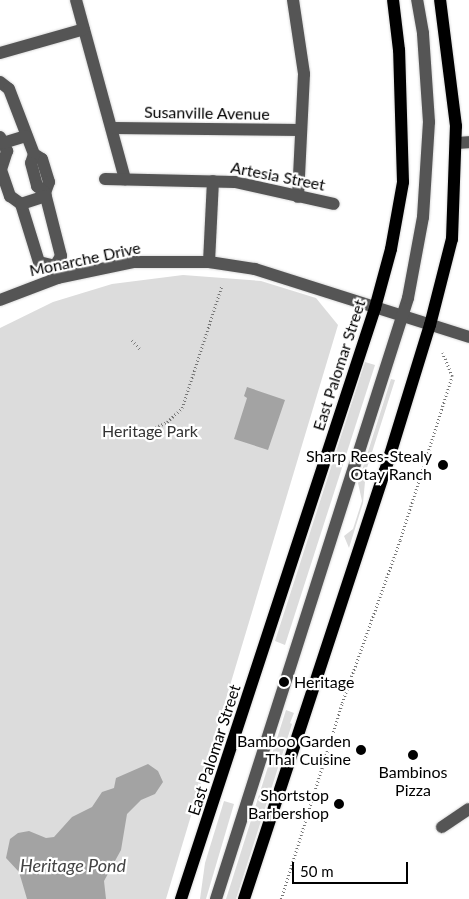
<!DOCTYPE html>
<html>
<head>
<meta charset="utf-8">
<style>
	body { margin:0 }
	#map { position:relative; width:469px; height:899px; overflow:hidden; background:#fff; font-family:Lato,sans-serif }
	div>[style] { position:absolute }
	.green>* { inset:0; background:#dcdcdc }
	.water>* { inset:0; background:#a3a3a3 }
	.path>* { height:2.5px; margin-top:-1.25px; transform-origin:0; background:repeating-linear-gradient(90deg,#777 0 1px,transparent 0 3.5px) }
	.roads { filter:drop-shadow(0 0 1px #dbdbdb) drop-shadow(0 0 1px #dbdbdb) }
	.minor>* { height:12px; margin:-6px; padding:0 6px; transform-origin:6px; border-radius:6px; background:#555 }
	.major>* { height:12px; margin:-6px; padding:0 6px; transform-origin:6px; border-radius:6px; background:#000 }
	.dots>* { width:14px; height:14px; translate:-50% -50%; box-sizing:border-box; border:2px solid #fff; border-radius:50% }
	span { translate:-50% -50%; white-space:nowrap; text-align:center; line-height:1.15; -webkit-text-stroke:4.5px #fff; paint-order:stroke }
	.street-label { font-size:16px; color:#000 }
	.park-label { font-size:16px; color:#333 }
	.poi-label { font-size:16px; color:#000 }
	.right { translate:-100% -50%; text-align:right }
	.left { translate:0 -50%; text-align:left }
	.water-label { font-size:18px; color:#444; font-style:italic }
	.scale { position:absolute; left:292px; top:862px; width:116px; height:22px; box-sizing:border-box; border:2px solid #000; border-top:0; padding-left:6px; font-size:15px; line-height:18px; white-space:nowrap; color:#000; -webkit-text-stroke:4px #fff; paint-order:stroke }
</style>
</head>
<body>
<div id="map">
	<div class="green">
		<i style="clip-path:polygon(183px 275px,261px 281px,316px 298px,338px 325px,166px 899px,0 899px,0 328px,53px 302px,112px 284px)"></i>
		<i style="clip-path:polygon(365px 362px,375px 365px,285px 645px,275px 641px)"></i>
		<i style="clip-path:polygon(391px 379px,395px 380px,366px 471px,363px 503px,349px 548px,344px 536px,353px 529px,362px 501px,358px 483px)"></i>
		<i style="clip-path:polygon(286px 710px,294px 713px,290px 723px,292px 724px,236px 899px,226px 899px)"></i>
		<i style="clip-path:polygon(224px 801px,234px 804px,206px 899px,200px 899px,205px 863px)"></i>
	</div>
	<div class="water">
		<i style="clip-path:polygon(247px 387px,285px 400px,268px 450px,234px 439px,247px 398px,244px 396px)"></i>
		<i style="clip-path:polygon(148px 764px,158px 771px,163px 782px,155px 794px,141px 800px,127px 814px,121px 850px,104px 881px,106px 899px,27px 899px,19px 872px,6px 858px,10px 839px,18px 833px,29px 831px,46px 838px,54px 837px,72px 817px,92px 807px,102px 792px,114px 788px,116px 778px)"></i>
	</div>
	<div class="path">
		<i style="left:132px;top:340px;width:12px;rotate:48deg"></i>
		<i style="left:152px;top:429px;width:17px;rotate:-25deg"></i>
		<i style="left:167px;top:422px;width:21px;rotate:-43deg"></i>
		<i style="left:182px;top:408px;width:129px;rotate:-72deg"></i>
		<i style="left:281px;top:899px;width:205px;rotate:-72.7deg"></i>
		<i style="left:342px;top:703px;width:173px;rotate:-70.4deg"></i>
		<i style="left:400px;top:540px;width:172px;rotate:-72.4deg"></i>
		<i style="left:452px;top:376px;width:25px;rotate:-113deg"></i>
	</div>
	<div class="roads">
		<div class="minor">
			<i style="left:76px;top:0;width:186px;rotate:74.7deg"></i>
			<i style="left:293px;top:0;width:75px;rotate:81.5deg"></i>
			<i style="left:304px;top:74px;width:123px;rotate:92.8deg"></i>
			<i style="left:0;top:53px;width:87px;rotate:-15.9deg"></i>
			<i style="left:0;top:82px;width:11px;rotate:38deg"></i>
			<i style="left:9px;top:89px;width:70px;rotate:69deg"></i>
			<i style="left:34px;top:154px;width:9px;rotate:32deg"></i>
			<i style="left:42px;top:159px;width:24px;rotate:73deg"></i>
			<i style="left:49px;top:182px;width:12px;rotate:110deg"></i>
			<i style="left:45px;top:193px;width:65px;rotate:75.7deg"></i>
			<i style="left:61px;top:256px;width:12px;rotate:121deg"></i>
			<i style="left:113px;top:128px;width:188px;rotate:0.6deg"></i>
			<i style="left:0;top:137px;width:16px;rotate:63deg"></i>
			<i style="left:7px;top:151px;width:20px;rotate:108deg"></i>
			<i style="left:1px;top:170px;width:28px;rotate:71deg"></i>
			<i style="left:10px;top:196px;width:14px;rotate:36deg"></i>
			<i style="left:21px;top:204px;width:61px;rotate:72.8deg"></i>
			<i style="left:39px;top:262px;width:16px;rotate:14deg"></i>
			<i style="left:55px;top:266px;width:7px;rotate:82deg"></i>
			<i style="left:3px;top:143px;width:24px;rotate:-17deg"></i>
			<i style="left:456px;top:143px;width:13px;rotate:-4deg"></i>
			<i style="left:34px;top:154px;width:9px;rotate:108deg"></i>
			<i style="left:31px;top:163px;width:24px;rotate:75deg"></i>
			<i style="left:37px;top:186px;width:11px;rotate:41deg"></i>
			<i style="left:105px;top:179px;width:130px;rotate:1.3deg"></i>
			<i style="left:235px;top:182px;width:101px;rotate:12.5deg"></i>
			<i style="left:21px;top:204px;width:26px;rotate:-18deg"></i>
			<i style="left:209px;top:262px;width:81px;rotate:-87.2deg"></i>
			<i style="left:0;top:300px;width:62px;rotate:-20.8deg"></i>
			<i style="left:58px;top:278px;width:78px;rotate:-11.9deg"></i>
			<i style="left:134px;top:262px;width:75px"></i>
			<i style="left:209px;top:262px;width:47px;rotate:8.7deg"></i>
			<i style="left:255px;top:269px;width:225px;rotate:17.6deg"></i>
			<i style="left:442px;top:827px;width:32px;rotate:-34deg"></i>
			<i style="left:216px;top:899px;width:631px;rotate:-72.28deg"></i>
			<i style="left:408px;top:298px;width:82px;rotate:-79.5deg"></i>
			<i style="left:423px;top:217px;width:95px;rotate:-86.4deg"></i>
			<i style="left:429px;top:122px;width:89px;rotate:-93.9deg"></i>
			<i style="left:423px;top:33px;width:34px;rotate:-100deg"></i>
		</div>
		<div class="major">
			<i style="left:181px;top:899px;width:622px;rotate:-71.83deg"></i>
			<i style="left:375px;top:308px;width:61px;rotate:-74.8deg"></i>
			<i style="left:391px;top:249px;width:68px;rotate:-79.8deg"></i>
			<i style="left:403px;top:182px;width:132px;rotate:-91.7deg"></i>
			<i style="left:399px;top:50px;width:50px;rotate:-96.8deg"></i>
			<i style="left:244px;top:899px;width:451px;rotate:-71.8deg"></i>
			<i style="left:385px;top:471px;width:153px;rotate:-72.9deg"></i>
			<i style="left:430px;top:325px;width:89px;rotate:-75.7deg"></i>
			<i style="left:452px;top:239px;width:113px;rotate:-88deg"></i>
			<i style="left:456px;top:126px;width:127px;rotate:-97.2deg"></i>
		</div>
	</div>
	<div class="dots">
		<i style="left:443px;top:465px;background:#000"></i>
		<i style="left:284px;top:682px;background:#000"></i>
		<i style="left:361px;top:750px;background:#000"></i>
		<i style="left:413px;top:755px;background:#000"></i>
		<i style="left:339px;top:804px;background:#000"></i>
	</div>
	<div class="street-label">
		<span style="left:207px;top:113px;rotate:1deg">Susanville Avenue</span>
		<span style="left:278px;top:176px;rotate:11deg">Artesia Street</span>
		<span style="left:85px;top:259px;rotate:-12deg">Monarche Drive</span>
		<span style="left:339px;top:365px;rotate:-72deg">East Palomar Street</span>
		<span style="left:214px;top:750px;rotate:-72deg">East Palomar Street</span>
	</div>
	<div class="park-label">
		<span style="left:150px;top:431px">Heritage Park</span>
	</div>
	<div class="poi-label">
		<span class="right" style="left:432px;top:465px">Sharp Rees-Stealy<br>Otay Ranch</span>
		<span class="left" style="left:294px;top:682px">Heritage</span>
		<span class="right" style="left:351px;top:750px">Bamboo Garden<br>Thai Cuisine</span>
		<span style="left:413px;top:781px">Bambinos<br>Pizza</span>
		<span class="right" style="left:329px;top:804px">Shortstop<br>Barbershop</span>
	</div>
	<div class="water-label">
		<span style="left:73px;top:865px">Heritage Pond</span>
	</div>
	<div class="scale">50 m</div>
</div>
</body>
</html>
